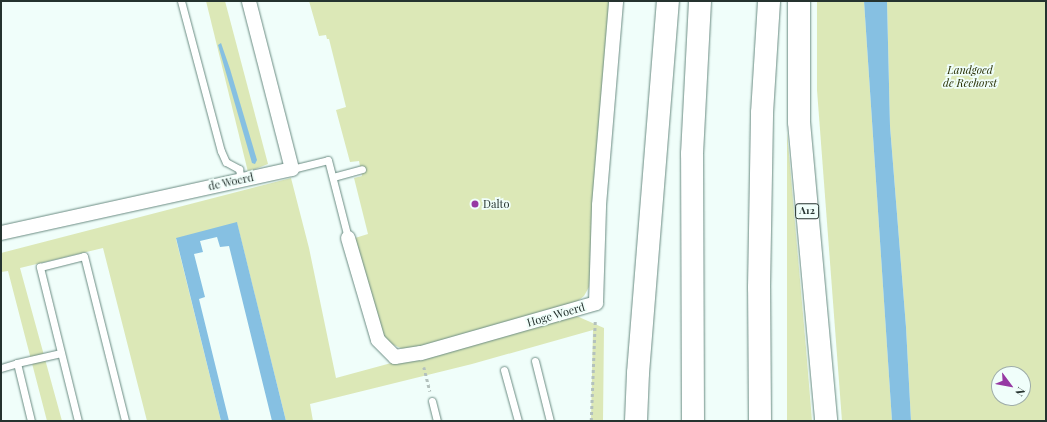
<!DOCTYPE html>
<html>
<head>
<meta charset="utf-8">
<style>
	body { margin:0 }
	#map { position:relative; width:1047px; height:422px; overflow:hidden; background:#f0fefa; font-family:"Playfair Display",serif }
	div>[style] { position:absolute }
	.green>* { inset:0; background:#dce8b7 }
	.water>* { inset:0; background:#86c0e2 }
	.path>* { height:2.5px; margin-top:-1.25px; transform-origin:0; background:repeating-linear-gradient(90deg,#b3c1bd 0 3px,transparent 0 6px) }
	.roads { filter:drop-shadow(0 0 1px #6a8b82) drop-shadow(0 0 1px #6a8b82) }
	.service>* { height:7px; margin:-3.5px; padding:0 3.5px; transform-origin:3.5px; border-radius:3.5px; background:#fff }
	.minor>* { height:14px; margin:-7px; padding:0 7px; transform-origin:7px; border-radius:7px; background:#fff }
	.motorway>* { height:22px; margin:-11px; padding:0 11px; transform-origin:11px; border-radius:11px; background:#fff }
	.dots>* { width:11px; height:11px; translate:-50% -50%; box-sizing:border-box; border:2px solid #f0fefa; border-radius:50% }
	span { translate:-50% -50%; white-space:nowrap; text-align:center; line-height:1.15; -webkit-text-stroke:3.5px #f0fefa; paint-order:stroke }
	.shield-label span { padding:1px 3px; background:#f0fefa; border:1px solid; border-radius:3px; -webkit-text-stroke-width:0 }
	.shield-label { font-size:10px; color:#25332f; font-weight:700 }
	.park-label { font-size:11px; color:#283004; font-style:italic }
	.street-label { font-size:11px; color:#25332f }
	.poi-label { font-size:11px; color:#25332f }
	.left { translate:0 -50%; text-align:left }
	.frame { position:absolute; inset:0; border:2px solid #25332f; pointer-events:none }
	.north { position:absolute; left:991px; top:366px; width:40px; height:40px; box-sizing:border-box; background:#f0fefa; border:1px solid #9fada9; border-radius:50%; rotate:122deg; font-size:11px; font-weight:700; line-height:16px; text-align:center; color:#25332f }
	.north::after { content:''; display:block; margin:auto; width:14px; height:18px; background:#9639a3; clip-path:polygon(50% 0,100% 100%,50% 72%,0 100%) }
</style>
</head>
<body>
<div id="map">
	<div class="green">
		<i style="clip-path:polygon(206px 1px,225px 1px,268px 164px,248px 172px)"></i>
		<i style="clip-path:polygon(309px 1px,611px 1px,591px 275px,589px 287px,584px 296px,575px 303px,554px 312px,411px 349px,403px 349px,389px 343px,383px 335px,355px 238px,368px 234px,354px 178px,362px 176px,359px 161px,350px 162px,336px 110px,346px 107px,329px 39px,327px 39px,326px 35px,319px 36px)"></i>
		<i style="clip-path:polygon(817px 1px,864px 1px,892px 421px,842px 421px,817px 90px)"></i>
		<i style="clip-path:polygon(evenodd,887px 1px,1046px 1px,1046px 421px,911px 421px,906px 327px,890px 126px,887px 1px,999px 374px,1023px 374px,1023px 398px,999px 398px,999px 374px)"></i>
		<i style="clip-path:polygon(787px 132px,806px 348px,812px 421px,787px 421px)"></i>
		<i style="clip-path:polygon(291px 178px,309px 248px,336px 378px,572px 314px,604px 328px,603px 421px,591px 421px,593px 330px,472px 364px,310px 404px,313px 421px,286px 421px,237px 223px,176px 239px,221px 421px,147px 421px,103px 248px,20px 268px,62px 421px,47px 421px,8px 271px,1px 272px,1px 253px)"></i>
	</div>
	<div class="water">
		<i style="clip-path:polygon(864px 1px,887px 1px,890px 126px,906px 327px,911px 421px,892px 421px)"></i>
		<i style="clip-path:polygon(221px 43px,230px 69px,257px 160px,255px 164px,252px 163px,218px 45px)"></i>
		<i style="clip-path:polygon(237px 222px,286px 421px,272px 421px,229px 246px,220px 247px,217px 237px,200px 241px,203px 252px,194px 254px,205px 297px,199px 299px,229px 421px,221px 421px,176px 238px)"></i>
	</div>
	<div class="path">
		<i style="left:424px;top:367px;width:25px;rotate:76deg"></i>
		<i style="left:591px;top:421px;width:101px;rotate:-87.7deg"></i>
	</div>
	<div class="roads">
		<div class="service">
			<i style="left:181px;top:1px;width:155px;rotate:75.1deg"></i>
			<i style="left:221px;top:151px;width:12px;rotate:66deg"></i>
			<i style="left:226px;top:162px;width:15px;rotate:28deg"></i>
			<i style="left:239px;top:169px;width:11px;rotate:80deg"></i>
			<i style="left:292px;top:169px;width:37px;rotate:-14deg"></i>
			<i style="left:328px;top:160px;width:81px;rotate:75.6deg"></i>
			<i style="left:333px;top:177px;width:30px;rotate:-15deg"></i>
			<i style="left:535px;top:361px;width:62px;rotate:76deg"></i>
			<i style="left:17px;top:363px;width:45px;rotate:-12.8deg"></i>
			<i style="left:1px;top:368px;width:17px;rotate:-17deg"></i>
			<i style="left:17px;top:363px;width:60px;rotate:76.4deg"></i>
			<i style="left:504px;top:370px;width:53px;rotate:74.6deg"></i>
			<i style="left:432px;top:401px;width:21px;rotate:76deg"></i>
			<i style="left:78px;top:421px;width:159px;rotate:-103.9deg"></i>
			<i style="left:40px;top:267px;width:45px;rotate:-14deg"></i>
			<i style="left:84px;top:256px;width:170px;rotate:76deg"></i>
		</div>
		<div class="minor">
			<i style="left:1px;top:233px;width:298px;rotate:-12.4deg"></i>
			<i style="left:292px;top:169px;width:173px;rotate:-104.4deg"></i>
			<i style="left:348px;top:238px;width:106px;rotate:73.6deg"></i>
			<i style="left:378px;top:340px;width:24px;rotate:45deg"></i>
			<i style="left:395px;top:357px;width:26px;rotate:-9deg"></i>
			<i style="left:421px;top:353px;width:182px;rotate:-15.9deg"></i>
			<i style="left:596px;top:303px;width:98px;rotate:-88.2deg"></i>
			<i style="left:599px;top:205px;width:205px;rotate:-85.2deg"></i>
		</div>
		<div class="motorway">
			<i style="left:799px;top:1px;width:121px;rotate:90deg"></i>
			<i style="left:799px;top:122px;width:300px;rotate:84.8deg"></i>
			<i style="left:636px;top:421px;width:48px;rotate:-87.6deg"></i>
			<i style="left:638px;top:373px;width:373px;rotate:-85.4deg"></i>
			<i style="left:693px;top:421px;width:267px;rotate:-90.2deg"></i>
			<i style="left:692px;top:154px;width:153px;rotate:-87deg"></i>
			<i style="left:760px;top:421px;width:133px;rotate:-90.4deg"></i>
			<i style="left:759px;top:288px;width:175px;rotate:-89deg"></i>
			<i style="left:762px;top:113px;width:112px;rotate:-86.4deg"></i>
		</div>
	</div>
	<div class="dots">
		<i style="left:475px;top:204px;background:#9639a3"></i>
	</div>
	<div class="shield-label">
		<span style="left:807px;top:211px">A12</span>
	</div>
	<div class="park-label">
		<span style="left:970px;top:77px">Landgoed<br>de Reehorst</span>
	</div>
	<div class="street-label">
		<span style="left:231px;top:182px;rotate:-12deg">de Woerd</span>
		<span style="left:556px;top:315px;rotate:-16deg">Hoge Woerd</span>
	</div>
	<div class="poi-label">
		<span class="left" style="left:483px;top:204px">Dalto</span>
	</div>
	<div class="frame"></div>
	<div class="north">N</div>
</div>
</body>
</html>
